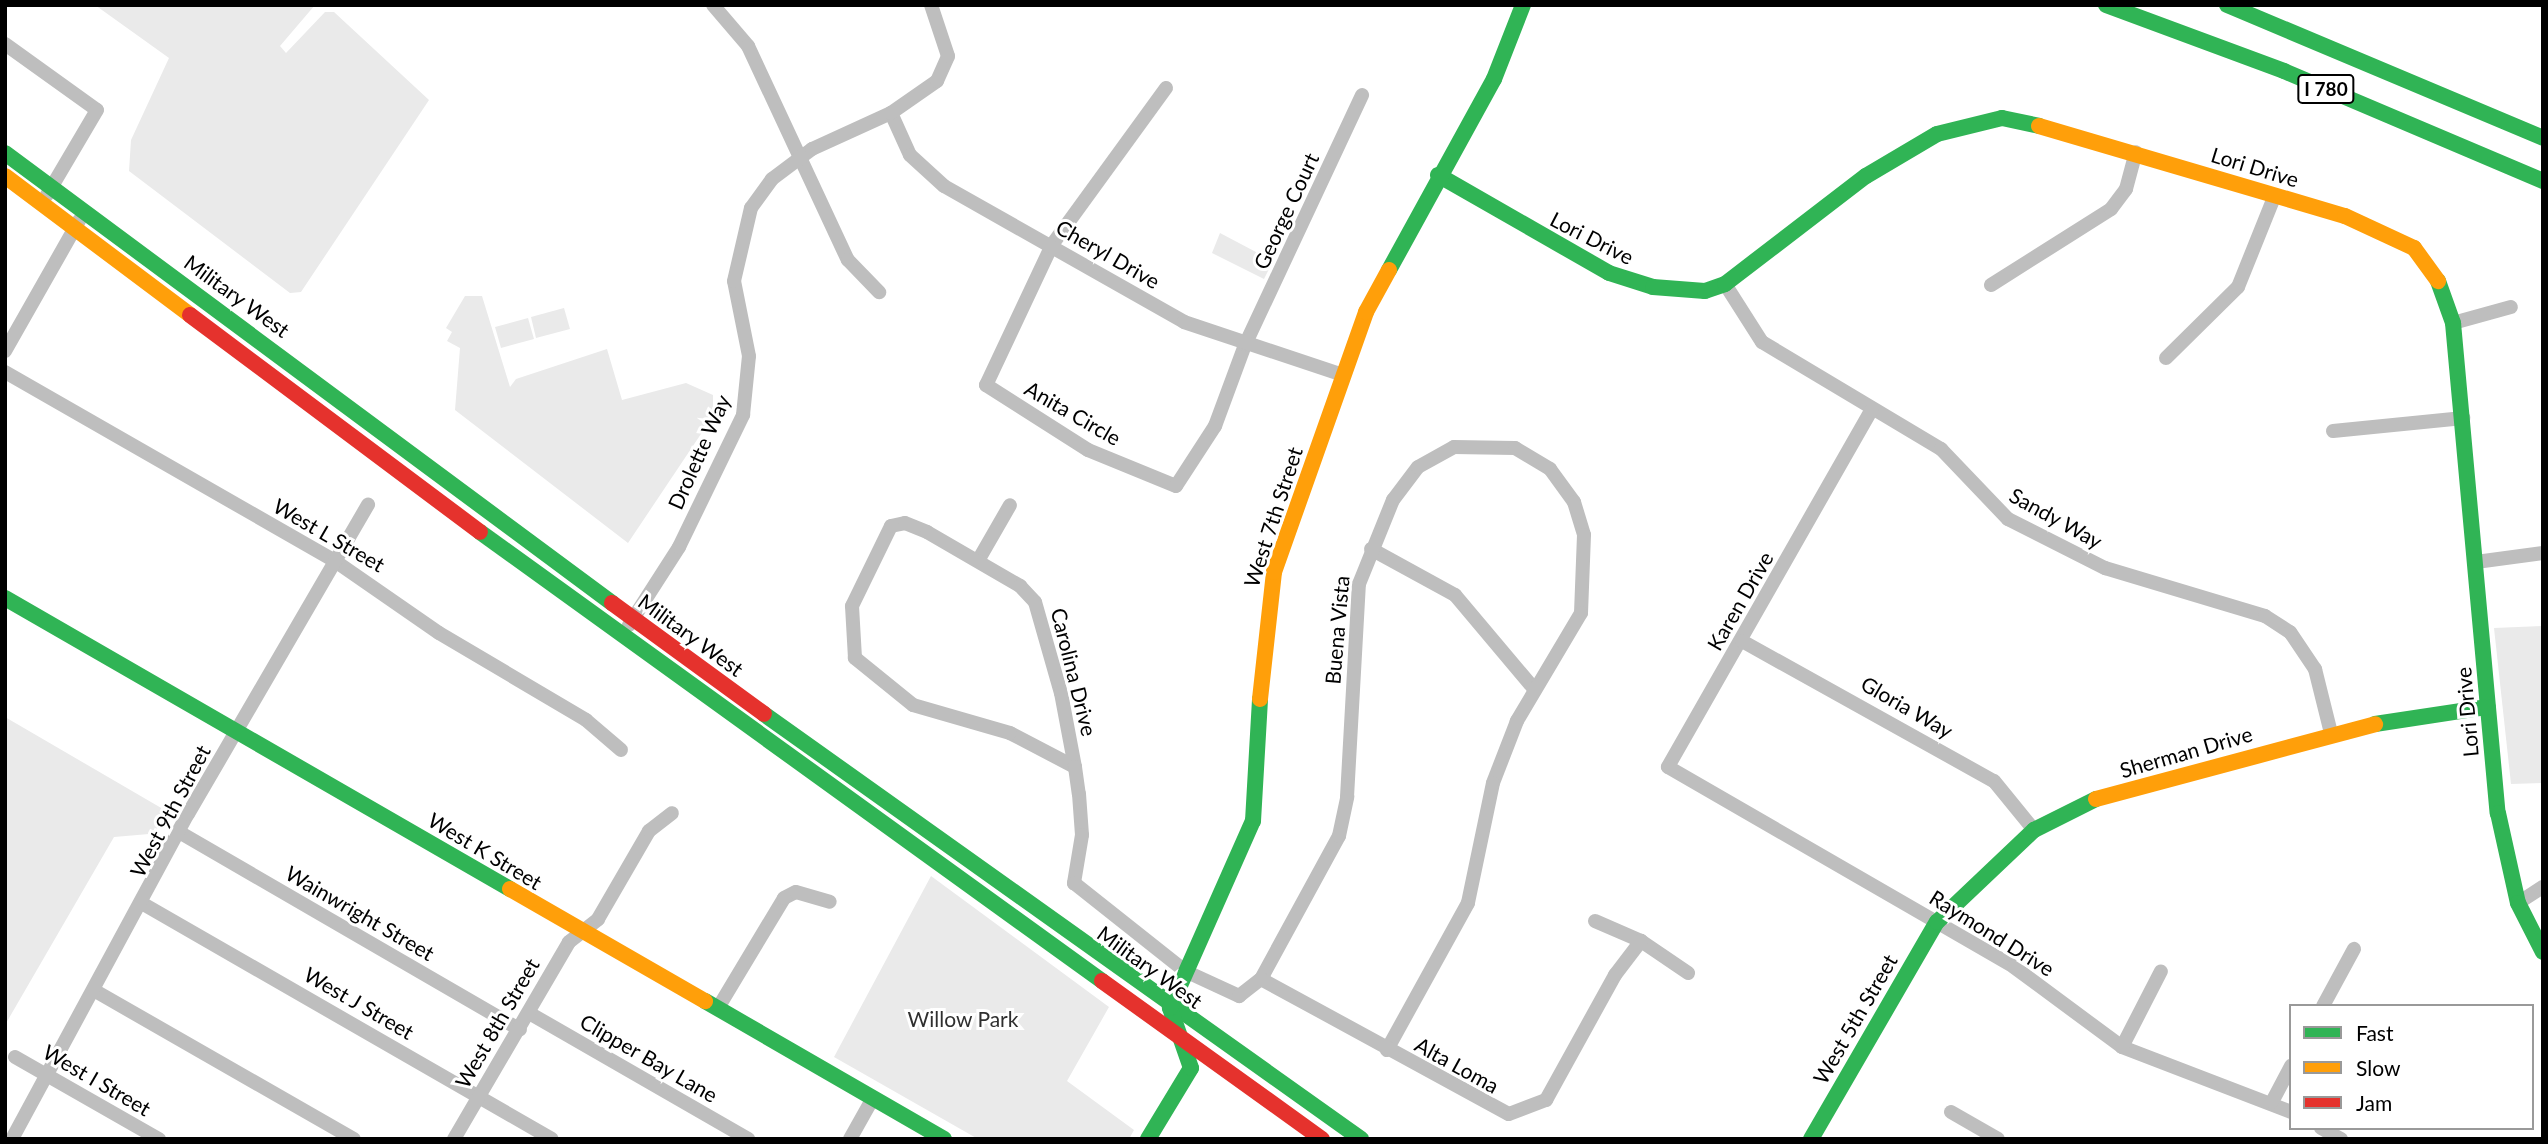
<!DOCTYPE html>
<html>
<head>
<meta charset="utf-8">
<style>
	body { margin:0 }
	#map { position:relative; width:2548px; height:1144px; overflow:hidden; background:#fff; font-family:Lato,sans-serif }
	div>[style] { position:absolute }
	.green>* { inset:0; background:#eaeaea }
	.street>* { height:14px; margin:-7px; padding:0 7px; transform-origin:7px; border-radius:7px; background:#bebebe }
	.fast>* { height:16px; margin:-8px; padding:0 8px; transform-origin:8px; border-radius:8px; background:#30b455 }
	.slow>* { height:16px; margin:-8px; padding:0 8px; transform-origin:8px; border-radius:8px; background:#ff9f0a }
	.jam>* { height:16px; margin:-8px; padding:0 8px; transform-origin:8px; border-radius:8px; background:#e5322d }
	span { translate:-50% -50%; white-space:nowrap; text-align:center; line-height:1.15; -webkit-text-stroke:6px #fff; paint-order:stroke }
	.shield-label span { padding:2px 5px; background:#fff; border:2px solid; border-radius:5px; -webkit-text-stroke-width:0 }
	.shield-label { font-size:19px; color:#000; font-weight:700 }
	.street-label { font-size:21px; color:#000 }
	.park-label { font-size:21px; color:#2f2f2f }
	.frame { position:absolute; inset:0; border:7px solid #000; pointer-events:none }
	.legend { position:absolute; left:2289px; top:1004px; width:245px; height:126px; box-sizing:border-box; background:#fff; border:2px solid #999; margin:0; padding:9px 12px; list-style:none; font-size:21px; color:#000 }
	.legend li { display:flex; align-items:center; gap:14px; height:35px }
	.legend b { width:35px; border:2px solid #999 }
</style>
</head>
<body>
<div id="map">
	<div class="green">
		<i style="clip-path:polygon(95px 5px,315px 5px,280px 46px,286px 53px,325px 12px,334px 12px,429px 100px,301px 292px,290px 293px,129px 171px,131px 140px,169px 58px)"></i>
		<i style="clip-path:polygon(1220px 233px,1273px 261px,1264px 279px,1212px 253px)"></i>
		<i style="clip-path:polygon(465px 296px,482px 296px,510px 387px,516px 379px,607px 349px,622px 400px,686px 383px,713px 395px,713px 416px,628px 543px,455px 410px,460px 348px,447px 341px,452px 332px,446px 328px)"></i>
		<i style="clip-path:polygon(564px 308px,570px 329px,536px 338px,531px 317px)"></i>
		<i style="clip-path:polygon(528px 318px,534px 339px,501px 348px,495px 327px)"></i>
		<i style="clip-path:polygon(2543px 626px,2543px 783px,2511px 784px,2494px 628px)"></i>
		<i style="clip-path:polygon(5px 717px,175px 816px,149px 834px,114px 837px,5px 1025px)"></i>
		<i style="clip-path:polygon(931px 876px,1109px 1007px,1067px 1081px,1134px 1130px,1129px 1139px,978px 1139px,834px 1057px)"></i>
	</div>
	<div class="street">
		<i style="left:713px;top:5px;width:54px;rotate:49.5deg"></i>
		<i style="left:748px;top:46px;width:236px;rotate:65deg"></i>
		<i style="left:848px;top:260px;width:45px;rotate:45.9deg"></i>
		<i style="left:5px;top:44px;width:113px;rotate:35.7deg"></i>
		<i style="left:97px;top:110px;width:99px;rotate:120.5deg"></i>
		<i style="left:1166px;top:88px;width:194px;rotate:126deg"></i>
		<i style="left:1052px;top:245px;width:155px;rotate:115.2deg"></i>
		<i style="left:986px;top:385px;width:121px;rotate:32.5deg"></i>
		<i style="left:1088px;top:450px;width:95px;rotate:22.2deg"></i>
		<i style="left:1176px;top:486px;width:72px;rotate:-57deg"></i>
		<i style="left:1215px;top:426px;width:86px;rotate:-69.7deg"></i>
		<i style="left:1245px;top:345px;width:276px;rotate:-64.9deg"></i>
		<i style="left:891px;top:113px;width:46px;rotate:65.7deg"></i>
		<i style="left:910px;top:155px;width:46px;rotate:42.4deg"></i>
		<i style="left:944px;top:186px;width:276px;rotate:29.5deg"></i>
		<i style="left:1184px;top:322px;width:168px;rotate:18.4deg"></i>
		<i style="left:1725px;top:284px;width:69px;rotate:57.5deg"></i>
		<i style="left:1762px;top:342px;width:209px;rotate:30.9deg"></i>
		<i style="left:1941px;top:449px;width:97px;rotate:46.3deg"></i>
		<i style="left:2008px;top:519px;width:109px;rotate:26.8deg"></i>
		<i style="left:2105px;top:568px;width:167px;rotate:16.7deg"></i>
		<i style="left:2265px;top:616px;width:30px;rotate:33deg"></i>
		<i style="left:2290px;top:632px;width:45px;rotate:56deg"></i>
		<i style="left:2315px;top:669px;width:66px;rotate:76deg"></i>
		<i style="left:1991px;top:285px;width:142px;rotate:-32.3deg"></i>
		<i style="left:2111px;top:209px;width:25px;rotate:-53deg"></i>
		<i style="left:2126px;top:189px;width:38px;rotate:-75deg"></i>
		<i style="left:2453px;top:323px;width:60px;rotate:-15.4deg"></i>
		<i style="left:5px;top:351px;width:150px;rotate:-60.4deg"></i>
		<i style="left:2166px;top:358px;width:101px;rotate:-44.6deg"></i>
		<i style="left:2238px;top:287px;width:99px;rotate:-68.1deg"></i>
		<i style="left:5px;top:372px;width:380px;rotate:29.8deg"></i>
		<i style="left:335px;top:561px;width:126px;rotate:34.7deg"></i>
		<i style="left:439px;top:633px;width:171px;rotate:30.6deg"></i>
		<i style="left:586px;top:720px;width:46px;rotate:40.6deg"></i>
		<i style="left:1872px;top:409px;width:412px;rotate:119.7deg"></i>
		<i style="left:1668px;top:767px;width:400px;rotate:30deg"></i>
		<i style="left:2014px;top:967px;width:134px;rotate:36.5deg"></i>
		<i style="left:2122px;top:1047px;width:181px;rotate:21deg"></i>
		<i style="left:2333px;top:431px;width:131px;rotate:-5.7deg"></i>
		<i style="left:1371px;top:549px;width:96px;rotate:28.7deg"></i>
		<i style="left:1455px;top:595px;width:124px;rotate:49.9deg"></i>
		<i style="left:979px;top:559px;width:62px;rotate:-60.1deg"></i>
		<i style="left:2476px;top:562px;width:68px;rotate:-7.7deg"></i>
		<i style="left:629px;top:625px;width:93px;rotate:-57.3deg"></i>
		<i style="left:679px;top:547px;width:147px;rotate:-64.1deg"></i>
		<i style="left:743px;top:415px;width:59px;rotate:-84.2deg"></i>
		<i style="left:749px;top:356px;width:76px;rotate:-101.3deg"></i>
		<i style="left:734px;top:281px;width:75px;rotate:-76.9deg"></i>
		<i style="left:751px;top:208px;width:36px;rotate:-54deg"></i>
		<i style="left:772px;top:179px;width:50px;rotate:-36.9deg"></i>
		<i style="left:812px;top:149px;width:87px;rotate:-24.5deg"></i>
		<i style="left:891px;top:113px;width:56px;rotate:-34.8deg"></i>
		<i style="left:937px;top:81px;width:27px;rotate:-66deg"></i>
		<i style="left:948px;top:56px;width:54px;rotate:-108.4deg"></i>
		<i style="left:1742px;top:641px;width:288px;rotate:29.1deg"></i>
		<i style="left:1994px;top:781px;width:63px;rotate:50.8deg"></i>
		<i style="left:1075px;top:767px;width:73px;rotate:-152.4deg"></i>
		<i style="left:1010px;top:733px;width:101px;rotate:-163.9deg"></i>
		<i style="left:913px;top:705px;width:75px;rotate:-141deg"></i>
		<i style="left:855px;top:658px;width:52px;rotate:-93.3deg"></i>
		<i style="left:852px;top:606px;width:89px;rotate:-64deg"></i>
		<i style="left:891px;top:526px;width:14px;rotate:-12deg"></i>
		<i style="left:905px;top:523px;width:24px;rotate:22deg"></i>
		<i style="left:927px;top:532px;width:108px;rotate:30.1deg"></i>
		<i style="left:1020px;top:586px;width:22px;rotate:47deg"></i>
		<i style="left:1035px;top:602px;width:95px;rotate:74.1deg"></i>
		<i style="left:1061px;top:693px;width:75px;rotate:79.3deg"></i>
		<i style="left:1075px;top:767px;width:27px;rotate:82deg"></i>
		<i style="left:1079px;top:794px;width:41px;rotate:85.8deg"></i>
		<i style="left:1082px;top:835px;width:49px;rotate:99.5deg"></i>
		<i style="left:1074px;top:883px;width:142px;rotate:38.4deg"></i>
		<i style="left:1185px;top:971px;width:60px;rotate:24.8deg"></i>
		<i style="left:1239px;top:996px;width:28px;rotate:-38deg"></i>
		<i style="left:1261px;top:979px;width:163px;rotate:-61.4deg"></i>
		<i style="left:1339px;top:836px;width:40px;rotate:-78deg"></i>
		<i style="left:1347px;top:797px;width:213px;rotate:-86.8deg"></i>
		<i style="left:1359px;top:584px;width:91px;rotate:-68deg"></i>
		<i style="left:1393px;top:500px;width:41px;rotate:-52.9deg"></i>
		<i style="left:1418px;top:467px;width:41px;rotate:-29.1deg"></i>
		<i style="left:1454px;top:447px;width:61px;rotate:0.9deg"></i>
		<i style="left:1515px;top:448px;width:41px;rotate:31deg"></i>
		<i style="left:1550px;top:469px;width:41px;rotate:54deg"></i>
		<i style="left:1574px;top:502px;width:34px;rotate:73deg"></i>
		<i style="left:1584px;top:535px;width:78px;rotate:92.2deg"></i>
		<i style="left:1581px;top:613px;width:126px;rotate:120.7deg"></i>
		<i style="left:1517px;top:721px;width:66px;rotate:111.2deg"></i>
		<i style="left:1493px;top:783px;width:123px;rotate:101.8deg"></i>
		<i style="left:1468px;top:903px;width:168px;rotate:118.9deg"></i>
		<i style="left:179px;top:832px;width:394px;rotate:30.1deg"></i>
		<i style="left:2518px;top:903px;width:30px;rotate:-33deg"></i>
		<i style="left:145px;top:905px;width:469px;rotate:29.9deg"></i>
		<i style="left:1595px;top:921px;width:50px;rotate:23.5deg"></i>
		<i style="left:1641px;top:941px;width:57px;rotate:34.2deg"></i>
		<i style="left:1261px;top:979px;width:282px;rotate:28.6deg"></i>
		<i style="left:1509px;top:1114px;width:40px;rotate:-21deg"></i>
		<i style="left:1546px;top:1100px;width:143px;rotate:-61.1deg"></i>
		<i style="left:1615px;top:975px;width:43px;rotate:-52.6deg"></i>
		<i style="left:97px;top:992px;width:296px;rotate:29.8deg"></i>
		<i style="left:2323px;top:1006px;width:65px;rotate:-61.5deg"></i>
		<i style="left:718px;top:1008px;width:128px;rotate:-59deg"></i>
		<i style="left:784px;top:898px;width:13px;rotate:-27deg"></i>
		<i style="left:796px;top:892px;width:35px;rotate:16deg"></i>
		<i style="left:529px;top:1013px;width:253px;rotate:29.9deg"></i>
		<i style="left:2122px;top:1047px;width:85px;rotate:-62.8deg"></i>
		<i style="left:15px;top:1057px;width:166px;rotate:29.7deg"></i>
		<i style="left:2272px;top:1102px;width:41px;rotate:-62.2deg"></i>
		<i style="left:1951px;top:1112px;width:54px;rotate:29.9deg"></i>
		<i style="left:2321px;top:1128px;width:23px;rotate:29deg"></i>
		<i style="left:12px;top:1139px;width:370px;rotate:-61.6deg"></i>
		<i style="left:188px;top:814px;width:358px;rotate:-59.8deg"></i>
		<i style="left:454px;top:1139px;width:228px;rotate:-59.7deg"></i>
		<i style="left:569px;top:942px;width:37px;rotate:-38deg"></i>
		<i style="left:598px;top:919px;width:102px;rotate:-59.9deg"></i>
		<i style="left:649px;top:831px;width:29px;rotate:-38deg"></i>
		<i style="left:850px;top:1139px;width:47px;rotate:-60.7deg"></i>
	</div>
	<div class="fast">
		<i style="left:2106px;top:5px;width:190px;rotate:20.3deg"></i>
		<i style="left:2284px;top:71px;width:281px;rotate:23deg"></i>
		<i style="left:2227px;top:5px;width:343px;rotate:22.8deg"></i>
		<i style="left:5px;top:153px;width:756px;rotate:36.55deg"></i>
		<i style="left:1438px;top:175px;width:197px;rotate:29.8deg"></i>
		<i style="left:1609px;top:273px;width:46px;rotate:17.7deg"></i>
		<i style="left:1653px;top:287px;width:52px;rotate:4.4deg"></i>
		<i style="left:1705px;top:291px;width:21px;rotate:-19deg"></i>
		<i style="left:1725px;top:284px;width:178px;rotate:-37.5deg"></i>
		<i style="left:1866px;top:176px;width:82px;rotate:-30.6deg"></i>
		<i style="left:1937px;top:134px;width:67px;rotate:-13.8deg"></i>
		<i style="left:2002px;top:118px;width:38px;rotate:12deg"></i>
		<i style="left:1389px;top:270px;width:218px;rotate:-61.2deg"></i>
		<i style="left:1494px;top:79px;width:79px;rotate:-68.6deg"></i>
		<i style="left:2438px;top:281px;width:45px;rotate:70.3deg"></i>
		<i style="left:2453px;top:323px;width:492px;rotate:84.8deg"></i>
		<i style="left:2498px;top:813px;width:92px;rotate:77.5deg"></i>
		<i style="left:2518px;top:903px;width:55px;rotate:63deg"></i>
		<i style="left:480px;top:532px;width:767px;rotate:35.82deg"></i>
		<i style="left:5px;top:598px;width:583px;rotate:29.95deg"></i>
		<i style="left:764px;top:714px;width:733px;rotate:35.45deg"></i>
		<i style="left:2375px;top:724px;width:114px;rotate:-8.6deg"></i>
		<i style="left:705px;top:1001px;width:276px;rotate:30deg"></i>
		<i style="left:1148px;top:1139px;width:83px;rotate:-58.8deg"></i>
		<i style="left:1191px;top:1068px;width:64px;rotate:-109.3deg"></i>
		<i style="left:1170px;top:1008px;width:205px;rotate:-66.1deg"></i>
		<i style="left:1253px;top:821px;width:122px;rotate:-86.7deg"></i>
		<i style="left:1811px;top:1139px;width:251px;rotate:-59.9deg"></i>
		<i style="left:1937px;top:922px;width:134px;rotate:-43.5deg"></i>
		<i style="left:2034px;top:830px;width:69px;rotate:-26.6deg"></i>
	</div>
	<div class="slow">
		<i style="left:2039px;top:126px;width:319px;rotate:16.4deg"></i>
		<i style="left:2345px;top:216px;width:76px;rotate:24.9deg"></i>
		<i style="left:2414px;top:248px;width:41px;rotate:54deg"></i>
		<i style="left:5px;top:176px;width:231px;rotate:36.9deg"></i>
		<i style="left:1260px;top:699px;width:128px;rotate:-83.7deg"></i>
		<i style="left:1274px;top:572px;width:276px;rotate:-70.5deg"></i>
		<i style="left:1366px;top:312px;width:48px;rotate:-61.3deg"></i>
		<i style="left:2096px;top:799px;width:289px;rotate:-15deg"></i>
		<i style="left:510px;top:889px;width:225px;rotate:29.9deg"></i>
	</div>
	<div class="jam">
		<i style="left:190px;top:315px;width:362px;rotate:36.8deg"></i>
		<i style="left:612px;top:603px;width:188px;rotate:36.1deg"></i>
		<i style="left:1102px;top:981px;width:271px;rotate:35.7deg"></i>
	</div>
	<div class="shield-label">
		<span style="left:2326px;top:89px">I 780</span>
	</div>
	<div class="street-label">
		<span style="left:2255px;top:167px;rotate:17deg">Lori Drive</span>
		<span style="left:1286px;top:211px;rotate:-65deg">George Court</span>
		<span style="left:1592px;top:238px;rotate:27deg">Lori Drive</span>
		<span style="left:1108px;top:254px;rotate:30deg">Cheryl Drive</span>
		<span style="left:237px;top:296px;rotate:36deg">Military West</span>
		<span style="left:1073px;top:413px;rotate:30deg">Anita Circle</span>
		<span style="left:699px;top:452px;rotate:-66deg">Drolette Way</span>
		<span style="left:1273px;top:517px;rotate:-72deg">West 7th Street</span>
		<span style="left:2056px;top:518px;rotate:29deg">Sandy Way</span>
		<span style="left:329px;top:535px;rotate:30deg">West L Street</span>
		<span style="left:1740px;top:601px;rotate:-60deg">Karen Drive</span>
		<span style="left:1337px;top:630px;rotate:-85deg">Buena Vista</span>
		<span style="left:691px;top:635px;rotate:36deg">Military West</span>
		<span style="left:1074px;top:672px;rotate:76deg">Carolina Drive</span>
		<span style="left:1907px;top:707px;rotate:30deg">Gloria Way</span>
		<span style="left:2467px;top:712px;rotate:-95deg">Lori Drive</span>
		<span style="left:2186px;top:752px;rotate:-16deg">Sherman Drive</span>
		<span style="left:170px;top:811px;rotate:-62deg">West 9th Street</span>
		<span style="left:485px;top:851px;rotate:31deg">West K Street</span>
		<span style="left:360px;top:913px;rotate:30deg">Wainwright Street</span>
		<span style="left:1992px;top:933px;rotate:32deg">Raymond Drive</span>
		<span style="left:1150px;top:967px;rotate:36deg">Military West</span>
		<span style="left:359px;top:1003px;rotate:30deg">West J Street</span>
		<span style="left:1855px;top:1019px;rotate:-60deg">West 5th Street</span>
		<span style="left:497px;top:1023px;rotate:-60deg">West 8th Street</span>
		<span style="left:649px;top:1058px;rotate:30deg">Clipper Bay Lane</span>
		<span style="left:1457px;top:1065px;rotate:29deg">Alta Loma</span>
		<span style="left:97px;top:1080px;rotate:30deg">West I Street</span>
	</div>
	<div class="park-label">
		<span style="left:963px;top:1019px">Willow Park</span>
	</div>
	<div class="frame"></div>
	<ul class="legend">
	<li><b style="height:9px;background:#30b455"></b>Fast</li>
	<li><b style="height:9px;background:#ff9f0a"></b>Slow</li>
	<li><b style="height:9px;background:#e5322d"></b>Jam</li>
	</ul>
</div>
</body>
</html>
